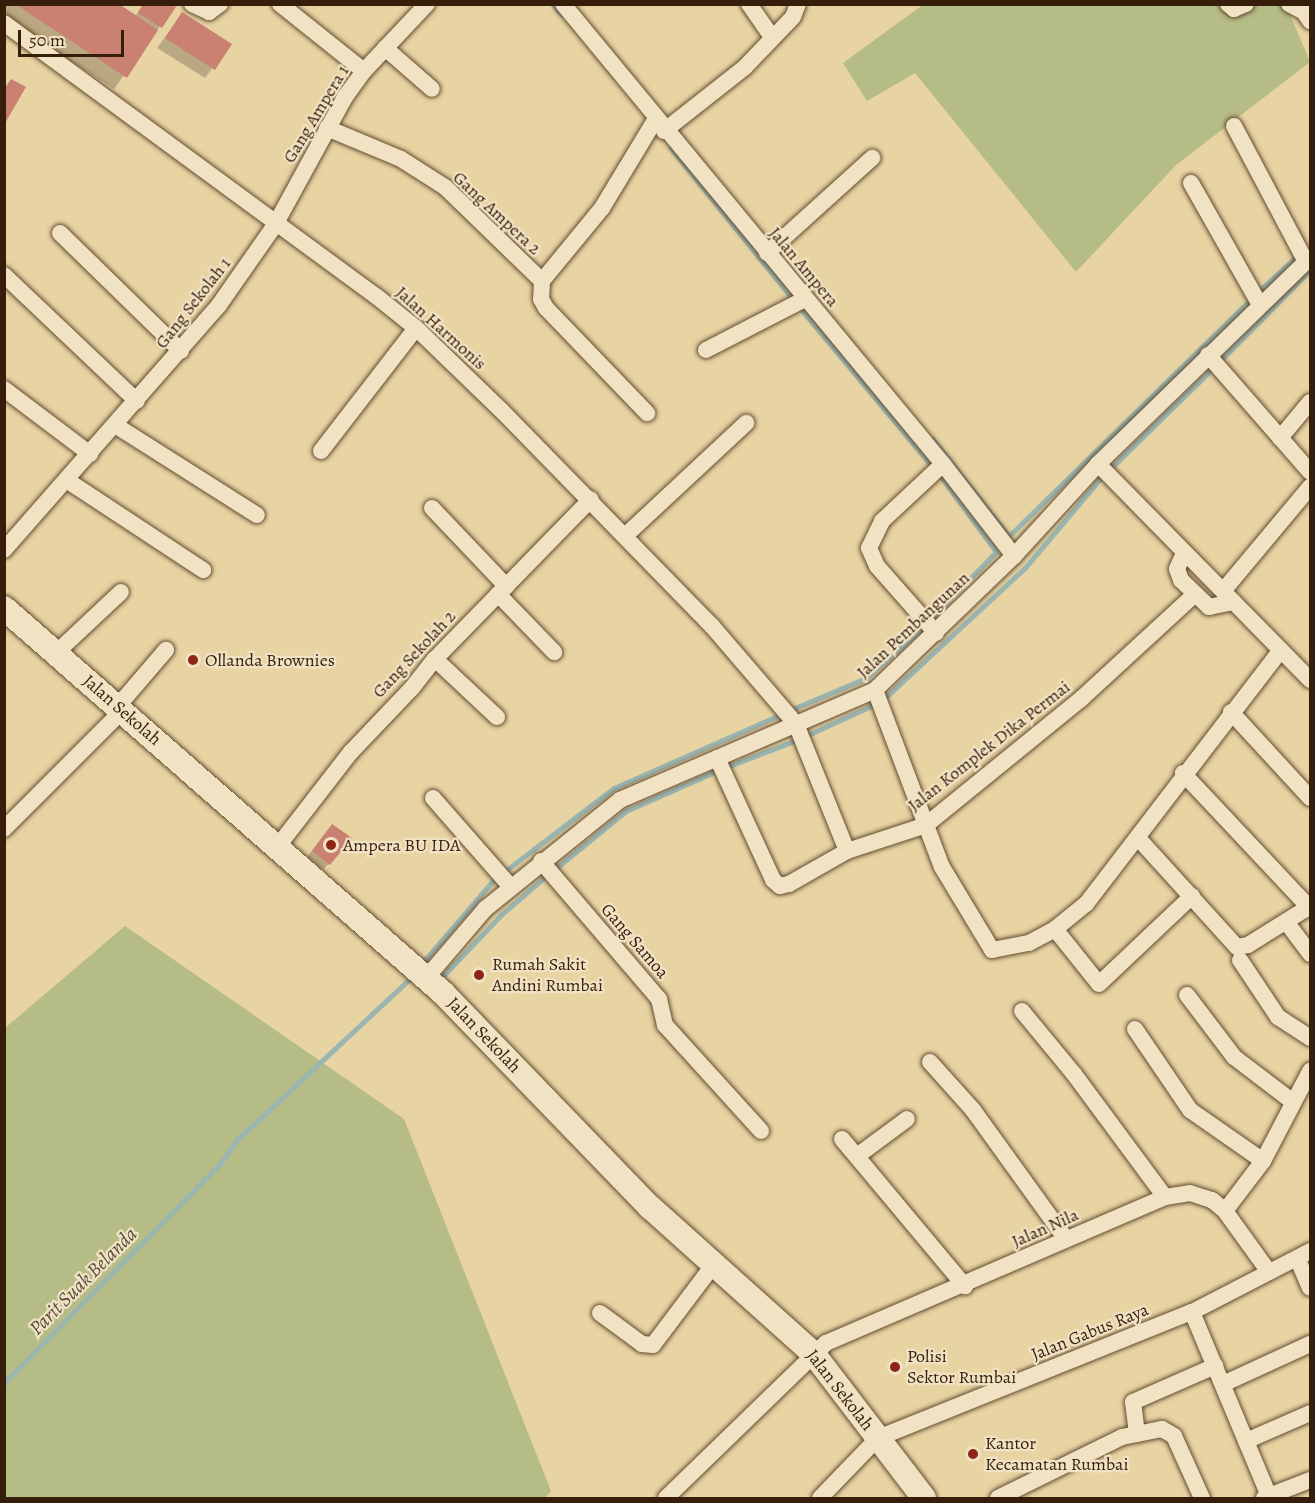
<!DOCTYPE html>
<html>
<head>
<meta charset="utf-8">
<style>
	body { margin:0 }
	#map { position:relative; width:1315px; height:1503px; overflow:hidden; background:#e8d3a2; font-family:Alegreya,serif }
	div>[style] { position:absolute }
	.green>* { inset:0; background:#b5bc85 }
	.shadow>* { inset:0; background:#0003 }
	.stream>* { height:4.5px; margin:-2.25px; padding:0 2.25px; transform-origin:2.25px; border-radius:2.25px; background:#9bb5b0 }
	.building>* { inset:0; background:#ca8171 }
	.roads { filter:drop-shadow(0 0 2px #624b31) drop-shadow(0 0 2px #624b31) }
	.street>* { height:16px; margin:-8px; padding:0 8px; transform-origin:8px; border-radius:8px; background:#f0e2c3 }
	.secondary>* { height:24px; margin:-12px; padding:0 12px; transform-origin:12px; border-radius:12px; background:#f0e2c3 }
	.dots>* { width:16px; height:16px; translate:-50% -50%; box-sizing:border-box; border:3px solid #f0e2c3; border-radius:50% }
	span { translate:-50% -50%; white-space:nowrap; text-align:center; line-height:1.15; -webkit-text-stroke:4.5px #f0e2c3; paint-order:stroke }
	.street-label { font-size:18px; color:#361e0b }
	.poi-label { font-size:18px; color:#361e0b }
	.left { translate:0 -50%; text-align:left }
	.water-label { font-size:20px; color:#544b3d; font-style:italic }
	.frame { position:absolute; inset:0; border:6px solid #361e0b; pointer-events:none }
	.scale { position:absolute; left:18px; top:30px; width:106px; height:27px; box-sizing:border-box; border:3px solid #361e0b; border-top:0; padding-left:8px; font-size:18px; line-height:21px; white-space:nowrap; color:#361e0b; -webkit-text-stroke:4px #f0e2c3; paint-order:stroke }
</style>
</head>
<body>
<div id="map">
	<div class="green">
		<i style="clip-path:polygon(924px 4px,1286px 5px,1310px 62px,1176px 165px,1076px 272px,915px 73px,867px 101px,843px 63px)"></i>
		<i style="clip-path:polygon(125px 926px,404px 1119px,551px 1491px,545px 1498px,5px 1498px,5px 1028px)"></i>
	</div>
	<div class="shadow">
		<i style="clip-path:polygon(4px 4px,116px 4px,135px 17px,143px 4px,174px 7px,114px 89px,4px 18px)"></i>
		<i style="clip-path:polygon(182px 14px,230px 44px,205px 78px,157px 48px)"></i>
		<i style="clip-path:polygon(327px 831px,329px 864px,323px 869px,307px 857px)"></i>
	</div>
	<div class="stream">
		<i style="left:553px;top:4px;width:13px;rotate:51deg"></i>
		<i style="left:671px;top:148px;width:194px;rotate:51.1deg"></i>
		<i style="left:1261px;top:289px;width:46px;rotate:-42.4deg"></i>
		<i style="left:802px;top:310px;width:202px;rotate:50.2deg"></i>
		<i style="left:1222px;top:359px;width:125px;rotate:-45.3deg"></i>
		<i style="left:933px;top:439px;width:123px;rotate:51.9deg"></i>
		<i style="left:1009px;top:536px;width:337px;rotate:-44.4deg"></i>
		<i style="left:1109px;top:470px;width:146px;rotate:-44.4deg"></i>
		<i style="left:931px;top:618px;width:93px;rotate:-45.4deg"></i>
		<i style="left:996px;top:552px;width:93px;rotate:-126.3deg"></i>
		<i style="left:886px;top:697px;width:190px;rotate:-42.9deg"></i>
		<i style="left:1025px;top:568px;width:116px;rotate:-49.9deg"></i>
		<i style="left:795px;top:708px;width:77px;rotate:-22.9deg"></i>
		<i style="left:866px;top:678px;width:74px;rotate:-41.7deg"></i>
		<i style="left:808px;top:735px;width:69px;rotate:-24.7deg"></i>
		<i style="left:724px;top:768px;width:78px;rotate:-21deg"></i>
		<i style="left:555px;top:869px;width:92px;rotate:-39.2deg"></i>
		<i style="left:626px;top:811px;width:102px;rotate:-23.8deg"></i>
		<i style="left:504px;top:872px;width:138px;rotate:-37.4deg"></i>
		<i style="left:614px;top:788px;width:176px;rotate:-23.8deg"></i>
		<i style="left:424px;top:961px;width:111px;rotate:-49.4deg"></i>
		<i style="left:442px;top:977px;width:86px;rotate:-46.4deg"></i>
		<i style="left:501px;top:915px;width:57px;rotate:-40.7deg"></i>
		<i style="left:4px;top:1383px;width:308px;rotate:-45.4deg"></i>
		<i style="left:220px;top:1164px;width:29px;rotate:-55deg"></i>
		<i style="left:237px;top:1140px;width:239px;rotate:-43deg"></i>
	</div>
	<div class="building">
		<i style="clip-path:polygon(15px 4px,119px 4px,158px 30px,127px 78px)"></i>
		<i style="clip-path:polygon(143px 4px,172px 4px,176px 7px,162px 28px,138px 13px)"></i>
		<i style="clip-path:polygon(182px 12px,232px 44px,215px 70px,165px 38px)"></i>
		<i style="clip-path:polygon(11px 79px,26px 87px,4px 125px,4px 89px)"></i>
		<i style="clip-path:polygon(332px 824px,352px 838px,330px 865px,312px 851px)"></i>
	</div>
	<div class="roads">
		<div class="street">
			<i style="left:192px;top:4px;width:19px;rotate:25deg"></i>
			<i style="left:209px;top:12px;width:14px;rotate:-36deg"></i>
			<i style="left:280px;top:4px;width:107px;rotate:38.6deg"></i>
			<i style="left:563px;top:4px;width:597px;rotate:50.44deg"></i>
			<i style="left:943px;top:464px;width:116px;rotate:52.3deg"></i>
			<i style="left:749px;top:4px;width:40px;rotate:55.1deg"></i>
			<i style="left:1228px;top:4px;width:8px;rotate:40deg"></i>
			<i style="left:1234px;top:9px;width:13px;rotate:-23deg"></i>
			<i style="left:1289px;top:4px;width:17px;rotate:28deg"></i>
			<i style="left:1304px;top:12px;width:11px;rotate:56deg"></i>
			<i style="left:4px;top:23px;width:461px;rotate:36.3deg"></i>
			<i style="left:376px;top:296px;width:51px;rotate:38.7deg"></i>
			<i style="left:416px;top:328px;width:118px;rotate:44deg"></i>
			<i style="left:501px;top:410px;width:302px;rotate:45.7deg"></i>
			<i style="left:712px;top:626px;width:129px;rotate:49.4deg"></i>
			<i style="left:796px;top:724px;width:137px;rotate:68.1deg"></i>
			<i style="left:385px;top:48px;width:62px;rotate:41.1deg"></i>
			<i style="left:1234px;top:126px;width:154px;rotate:62.1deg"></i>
			<i style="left:327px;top:128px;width:80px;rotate:22.7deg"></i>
			<i style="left:401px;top:159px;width:52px;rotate:32.5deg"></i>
			<i style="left:445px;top:187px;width:135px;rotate:44.1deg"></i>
			<i style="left:542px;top:281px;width:94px;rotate:-50.6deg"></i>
			<i style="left:602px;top:208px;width:103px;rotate:-58.9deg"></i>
			<i style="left:664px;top:131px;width:103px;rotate:-38.3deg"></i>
			<i style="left:745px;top:67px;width:69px;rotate:-46.2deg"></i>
			<i style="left:793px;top:17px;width:14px;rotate:-69deg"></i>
			<i style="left:1191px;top:183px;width:140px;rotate:60.5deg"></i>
			<i style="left:60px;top:233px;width:169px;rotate:44.3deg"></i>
			<i style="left:767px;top:253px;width:142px;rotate:-42.1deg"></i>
			<i style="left:4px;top:275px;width:183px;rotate:43.5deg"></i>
			<i style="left:542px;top:281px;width:18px;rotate:93deg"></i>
			<i style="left:541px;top:299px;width:10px;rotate:61deg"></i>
			<i style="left:546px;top:308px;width:146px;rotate:46.1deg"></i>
			<i style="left:706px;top:350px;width:111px;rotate:-27.3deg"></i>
			<i style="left:1208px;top:355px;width:155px;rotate:48.9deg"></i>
			<i style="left:4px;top:389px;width:108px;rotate:37.1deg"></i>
			<i style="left:115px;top:425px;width:168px;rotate:32.4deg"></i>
			<i style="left:1280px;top:438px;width:47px;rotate:-50.2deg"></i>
			<i style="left:321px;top:451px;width:155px;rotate:-52.3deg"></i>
			<i style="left:1098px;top:464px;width:303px;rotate:45.5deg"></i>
			<i style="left:68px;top:481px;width:162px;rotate:33.4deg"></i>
			<i style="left:432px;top:508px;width:108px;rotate:46.5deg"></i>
			<i style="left:625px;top:536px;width:166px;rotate:-43deg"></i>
			<i style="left:4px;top:550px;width:326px;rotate:-48.7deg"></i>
			<i style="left:219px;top:305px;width:98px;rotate:-55deg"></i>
			<i style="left:275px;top:225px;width:146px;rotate:-61.3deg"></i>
			<i style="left:345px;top:97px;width:32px;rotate:-54deg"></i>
			<i style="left:364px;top:71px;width:92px;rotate:-46.8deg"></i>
			<i style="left:1184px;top:553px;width:17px;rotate:114deg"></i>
			<i style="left:1177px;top:569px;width:12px;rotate:70deg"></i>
			<i style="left:1181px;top:580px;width:39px;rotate:44deg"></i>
			<i style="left:1209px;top:607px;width:25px;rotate:-12deg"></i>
			<i style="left:1223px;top:591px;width:136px;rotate:-50.1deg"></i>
			<i style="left:498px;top:594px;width:81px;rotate:46deg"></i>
			<i style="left:936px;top:633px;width:89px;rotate:-131.4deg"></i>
			<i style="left:877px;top:566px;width:20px;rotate:-114deg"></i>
			<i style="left:869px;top:548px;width:30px;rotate:-64deg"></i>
			<i style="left:882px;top:521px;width:83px;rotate:-43.1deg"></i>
			<i style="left:56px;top:653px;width:89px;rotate:-43.2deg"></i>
			<i style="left:435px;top:659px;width:85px;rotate:43.1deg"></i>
			<i style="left:875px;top:690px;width:189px;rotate:69.3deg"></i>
			<i style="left:942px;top:867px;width:97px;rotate:58.9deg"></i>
			<i style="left:992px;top:950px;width:38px;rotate:-11deg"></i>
			<i style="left:1029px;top:943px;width:30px;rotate:-28deg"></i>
			<i style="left:1055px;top:929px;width:40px;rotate:-39deg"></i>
			<i style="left:1086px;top:904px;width:320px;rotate:-52.5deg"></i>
			<i style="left:118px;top:706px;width:74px;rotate:-49.4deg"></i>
			<i style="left:1231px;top:712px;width:117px;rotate:47.4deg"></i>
			<i style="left:717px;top:758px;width:134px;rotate:65.3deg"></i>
			<i style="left:773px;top:880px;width:9px;rotate:41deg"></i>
			<i style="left:780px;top:886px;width:9px;rotate:-13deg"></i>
			<i style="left:789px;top:884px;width:67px;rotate:-29.6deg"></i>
			<i style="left:847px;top:851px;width:83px;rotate:-18.2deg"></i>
			<i style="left:926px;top:825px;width:200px;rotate:-39.1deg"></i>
			<i style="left:1081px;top:699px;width:155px;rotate:-42.6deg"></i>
			<i style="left:433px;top:798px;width:117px;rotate:48.8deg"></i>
			<i style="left:4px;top:829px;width:167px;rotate:-45deg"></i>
			<i style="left:1138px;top:838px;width:147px;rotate:47.8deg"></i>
			<i style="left:1237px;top:947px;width:11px;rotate:-10deg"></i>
			<i style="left:1248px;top:945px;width:66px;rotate:-32deg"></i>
			<i style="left:1304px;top:910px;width:8px;rotate:-90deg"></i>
			<i style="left:1304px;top:902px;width:177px;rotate:-133.2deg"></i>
			<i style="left:278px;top:846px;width:119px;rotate:-52.2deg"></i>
			<i style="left:351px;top:752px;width:88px;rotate:-46.4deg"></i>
			<i style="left:412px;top:688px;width:37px;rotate:-52deg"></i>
			<i style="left:435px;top:659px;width:223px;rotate:-45.7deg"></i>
			<i style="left:541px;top:861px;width:182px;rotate:49.5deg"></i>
			<i style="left:659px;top:999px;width:27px;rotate:77deg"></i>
			<i style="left:665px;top:1025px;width:143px;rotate:47.8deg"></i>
			<i style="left:1287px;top:923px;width:39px;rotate:53deg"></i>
			<i style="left:1055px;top:929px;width:70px;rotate:51.3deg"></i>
			<i style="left:1099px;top:984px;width:128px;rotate:-43.4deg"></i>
			<i style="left:1240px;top:960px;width:69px;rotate:56.3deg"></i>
			<i style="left:1278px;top:1017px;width:38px;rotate:33deg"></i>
			<i style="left:427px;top:977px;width:89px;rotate:-49.5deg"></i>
			<i style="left:485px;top:909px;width:174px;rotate:-38.9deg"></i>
			<i style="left:620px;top:800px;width:278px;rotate:-23.3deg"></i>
			<i style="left:875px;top:690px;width:193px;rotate:-44deg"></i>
			<i style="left:1014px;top:556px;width:125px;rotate:-47.6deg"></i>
			<i style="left:1098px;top:464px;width:296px;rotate:-44.2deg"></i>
			<i style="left:1187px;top:995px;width:78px;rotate:52.8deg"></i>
			<i style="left:1234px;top:1057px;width:74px;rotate:37.3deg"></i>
			<i style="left:1022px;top:1011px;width:82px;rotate:50.5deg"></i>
			<i style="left:1074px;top:1074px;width:153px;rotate:53.5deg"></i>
			<i style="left:1135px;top:1029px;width:98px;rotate:55.8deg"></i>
			<i style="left:1190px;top:1110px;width:89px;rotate:34.9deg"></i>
			<i style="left:930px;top:1062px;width:64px;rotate:48.1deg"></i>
			<i style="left:973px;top:1110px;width:159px;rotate:54.2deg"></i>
			<i style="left:842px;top:1139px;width:192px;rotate:50.1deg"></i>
			<i style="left:857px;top:1156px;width:62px;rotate:-36.5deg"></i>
			<i style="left:1225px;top:1211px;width:63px;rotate:-52.8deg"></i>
			<i style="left:1263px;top:1161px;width:102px;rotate:-62.4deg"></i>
			<i style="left:1298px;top:1260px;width:30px;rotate:67deg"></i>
			<i style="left:1192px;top:1312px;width:199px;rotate:67.3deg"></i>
			<i style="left:600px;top:1313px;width:52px;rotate:36.4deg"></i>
			<i style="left:642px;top:1344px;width:11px;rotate:5deg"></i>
			<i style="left:653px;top:1345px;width:101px;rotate:-53deg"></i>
			<i style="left:1223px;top:1384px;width:96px;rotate:-24.7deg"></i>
			<i style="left:1137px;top:1434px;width:32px;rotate:-97deg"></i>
			<i style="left:1133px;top:1402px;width:90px;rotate:-23.7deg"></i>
			<i style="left:1246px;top:1441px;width:70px;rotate:-23.6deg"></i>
			<i style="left:666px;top:1498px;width:223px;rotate:-44.1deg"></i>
			<i style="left:826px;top:1343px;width:369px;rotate:-23.3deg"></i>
			<i style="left:1165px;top:1197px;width:25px;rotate:-9deg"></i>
			<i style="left:1190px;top:1193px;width:23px;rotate:18deg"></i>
			<i style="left:1212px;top:1200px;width:17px;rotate:40deg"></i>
			<i style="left:1225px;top:1211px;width:75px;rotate:54.2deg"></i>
			<i style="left:820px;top:1498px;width:83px;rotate:-46deg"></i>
			<i style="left:878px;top:1438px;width:338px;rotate:-21.9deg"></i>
			<i style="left:1192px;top:1312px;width:133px;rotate:-27.3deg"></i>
			<i style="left:998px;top:1498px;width:138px;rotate:-26.2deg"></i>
			<i style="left:1122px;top:1437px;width:41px;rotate:-11.3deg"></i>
			<i style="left:1162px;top:1429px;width:14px;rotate:30deg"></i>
			<i style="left:1174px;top:1436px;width:68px;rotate:65.7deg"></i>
			<i style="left:1264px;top:1498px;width:49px;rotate:-21.4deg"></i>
		</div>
		<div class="secondary">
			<i style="left:4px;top:608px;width:584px;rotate:41.25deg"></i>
			<i style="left:443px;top:993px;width:298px;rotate:46deg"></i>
			<i style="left:650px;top:1207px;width:219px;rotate:41.9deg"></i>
			<i style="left:813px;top:1353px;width:183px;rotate:52.6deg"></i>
		</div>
	</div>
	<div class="dots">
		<i style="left:193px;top:660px;background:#8f2418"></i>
		<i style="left:331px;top:845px;background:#8f2418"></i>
		<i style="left:479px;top:975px;background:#8f2418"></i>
		<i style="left:895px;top:1367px;background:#8f2418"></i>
		<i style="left:973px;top:1454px;background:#8f2418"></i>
	</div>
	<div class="street-label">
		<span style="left:316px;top:114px;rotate:-59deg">Gang Ampera 1</span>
		<span style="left:497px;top:213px;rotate:43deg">Gang Ampera 2</span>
		<span style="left:804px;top:267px;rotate:50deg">Jalan Ampera</span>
		<span style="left:193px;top:303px;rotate:-52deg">Gang Sekolah 1</span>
		<span style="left:441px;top:328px;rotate:42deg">Jalan Harmonis</span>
		<span style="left:913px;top:625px;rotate:-43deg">Jalan Pembangunan</span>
		<span style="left:414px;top:654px;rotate:-47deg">Gang Sekolah 2</span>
		<span style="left:122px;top:710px;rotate:41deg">Jalan Sekolah</span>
		<span style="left:989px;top:746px;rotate:-38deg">Jalan Komplek Dika Permai</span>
		<span style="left:635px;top:941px;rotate:49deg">Gang Samoa</span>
		<span style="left:484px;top:1035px;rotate:46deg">Jalan Sekolah</span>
		<span style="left:1045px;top:1228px;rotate:-24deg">Jalan Nila</span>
		<span style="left:1090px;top:1332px;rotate:-22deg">Jalan Gabus Raya</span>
		<span style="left:840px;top:1390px;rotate:52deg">Jalan Sekolah</span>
	</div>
	<div class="poi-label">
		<span class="left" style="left:205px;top:660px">Ollanda Brownies</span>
		<span class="left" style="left:343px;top:845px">Ampera BU IDA</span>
		<span class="left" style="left:492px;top:975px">Rumah Sakit<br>Andini Rumbai</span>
		<span class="left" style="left:907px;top:1367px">Polisi<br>Sektor Rumbai</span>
		<span class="left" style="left:985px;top:1454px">Kantor<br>Kecamatan Rumbai</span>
	</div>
	<div class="water-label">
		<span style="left:83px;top:1281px;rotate:-45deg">Parit Suak Belanda</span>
	</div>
	<div class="frame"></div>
	<div class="scale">50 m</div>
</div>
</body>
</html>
